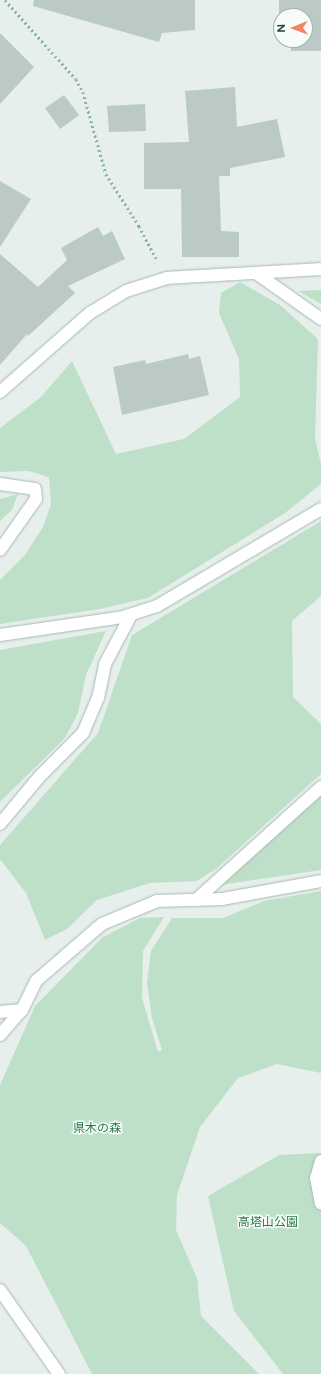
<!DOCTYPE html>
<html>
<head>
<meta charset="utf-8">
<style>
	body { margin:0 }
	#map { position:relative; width:321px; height:1374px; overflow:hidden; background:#e6efeb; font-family:Figtree,"Noto Sans JP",sans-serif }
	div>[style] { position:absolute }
	.green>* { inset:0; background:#bfe0c8 }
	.building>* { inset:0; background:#bbcac4 }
	.path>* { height:2.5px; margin-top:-1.25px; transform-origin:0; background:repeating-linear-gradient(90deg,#86b3a5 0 2px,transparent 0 5px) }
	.roads { filter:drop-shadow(0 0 1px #a8b8b2) drop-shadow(0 0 1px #a8b8b2) }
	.minor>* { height:12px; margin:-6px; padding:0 6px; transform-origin:6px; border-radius:6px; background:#fff }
	.tertiary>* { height:12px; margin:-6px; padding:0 6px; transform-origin:6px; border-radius:6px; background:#fff }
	span { translate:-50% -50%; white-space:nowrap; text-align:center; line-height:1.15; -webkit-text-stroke:3px #f7fbf9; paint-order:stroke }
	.park-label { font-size:12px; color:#2d7a4b }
	.north { position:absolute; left:273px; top:8px; width:40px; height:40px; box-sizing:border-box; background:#f7fbf9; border:1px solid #a3b1ad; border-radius:50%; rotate:269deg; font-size:11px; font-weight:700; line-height:16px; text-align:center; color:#24423a }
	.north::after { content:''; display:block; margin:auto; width:14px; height:18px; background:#f4845f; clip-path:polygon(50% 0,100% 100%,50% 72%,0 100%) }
</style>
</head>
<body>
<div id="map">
	<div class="green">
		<i style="clip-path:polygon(240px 282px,280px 305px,318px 339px,315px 439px,321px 464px,321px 484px,285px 513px,148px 598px,100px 609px,0 624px,0 580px,24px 556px,43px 527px,51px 504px,49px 477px,28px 471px,0 472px,0 428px,41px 397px,72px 361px,116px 454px,184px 439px,240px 397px,239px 359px,219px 313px,221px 293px)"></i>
		<i style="clip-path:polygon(321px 290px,321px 304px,298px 291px)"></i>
		<i style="clip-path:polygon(18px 494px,12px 510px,0 521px,0 499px)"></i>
		<i style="clip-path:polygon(321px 521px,321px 596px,292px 621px,293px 697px,321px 724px,321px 774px,217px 868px,197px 881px,150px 883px,97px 900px,67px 929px,45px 940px,26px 893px,0 859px,0 845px,98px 733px,132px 635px)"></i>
		<i style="clip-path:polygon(106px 631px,86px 675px,78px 713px,65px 738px,0 802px,0 650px)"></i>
		<i style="clip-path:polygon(321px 796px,321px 870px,220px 885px)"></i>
		<i style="clip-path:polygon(321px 891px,321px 1073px,277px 1064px,238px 1078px,200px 1127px,177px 1195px,176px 1230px,197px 1278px,201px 1316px,259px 1374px,92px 1374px,26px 1246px,0 1223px,0 1085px,35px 1006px,103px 937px,140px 918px,164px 917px,143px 951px,142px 998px,158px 1052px,162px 1050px,152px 1018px,147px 983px,151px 951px,172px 918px,223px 918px,264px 901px)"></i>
		<i style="clip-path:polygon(321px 1153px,321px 1374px,283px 1374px,234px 1311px,208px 1196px,279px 1155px)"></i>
	</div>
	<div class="building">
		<i style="clip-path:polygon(34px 0,195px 0,195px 30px,162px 33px,159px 42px,33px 6px)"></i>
		<i style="clip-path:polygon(279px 0,321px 0,321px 51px,291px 51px,291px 40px,305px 40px,305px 16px,281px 16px,279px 24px)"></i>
		<i style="clip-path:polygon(0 33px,34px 67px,0 104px)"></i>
		<i style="clip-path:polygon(235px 87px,237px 127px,277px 119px,285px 157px,230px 168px,230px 176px,219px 176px,221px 231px,239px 232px,239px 257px,182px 257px,181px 189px,144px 189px,144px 143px,189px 142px,185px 91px)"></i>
		<i style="clip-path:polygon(64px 95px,79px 115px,60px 129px,45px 108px)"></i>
		<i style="clip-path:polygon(145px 104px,146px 131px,109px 132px,107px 106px)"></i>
		<i style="clip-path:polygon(0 181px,31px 199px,0 247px)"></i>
		<i style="clip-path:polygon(98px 227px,103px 236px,112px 231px,125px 259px,68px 286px,75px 293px,28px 336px,27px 334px,0 365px,0 254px,38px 287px,67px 260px,61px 248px)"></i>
		<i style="clip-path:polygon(188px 354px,189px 359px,200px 356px,209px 395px,122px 415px,113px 367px,145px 360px,146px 364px)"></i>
	</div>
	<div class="path">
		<i style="left:5px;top:0;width:106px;rotate:48.1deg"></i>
		<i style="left:76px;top:79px;width:15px;rotate:62deg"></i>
		<i style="left:83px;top:92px;width:85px;rotate:74.3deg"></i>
		<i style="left:106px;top:174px;width:62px;rotate:57.6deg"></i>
		<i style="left:139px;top:226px;width:38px;rotate:62deg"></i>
	</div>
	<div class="roads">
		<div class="minor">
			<i style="left:256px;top:273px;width:80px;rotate:35.3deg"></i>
			<i style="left:0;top:484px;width:35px;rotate:8deg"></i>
			<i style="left:35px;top:489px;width:10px;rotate:84deg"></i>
			<i style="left:36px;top:499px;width:62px;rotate:125.2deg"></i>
			<i style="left:0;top:635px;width:124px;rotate:-8.3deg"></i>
			<i style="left:123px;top:617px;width:36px;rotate:-18deg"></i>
			<i style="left:157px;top:606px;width:191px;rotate:-30.6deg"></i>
			<i style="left:0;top:824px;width:62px;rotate:-50.2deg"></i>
			<i style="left:40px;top:776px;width:61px;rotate:-45deg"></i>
			<i style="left:83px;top:733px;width:38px;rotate:-67deg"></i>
			<i style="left:98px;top:698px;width:35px;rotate:-78deg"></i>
			<i style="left:105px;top:664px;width:55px;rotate:-62deg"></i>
			<i style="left:196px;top:900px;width:169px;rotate:-42.1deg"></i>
			<i style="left:0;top:1012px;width:22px;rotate:-5deg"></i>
			<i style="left:0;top:1035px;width:33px;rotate:-49deg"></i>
			<i style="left:22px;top:1010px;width:32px;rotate:-64deg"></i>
			<i style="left:36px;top:981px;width:87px;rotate:-40.8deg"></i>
			<i style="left:102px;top:924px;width:60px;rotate:-22.7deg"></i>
			<i style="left:157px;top:901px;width:65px;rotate:-1.8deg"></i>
			<i style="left:222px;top:899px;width:101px;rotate:-10.3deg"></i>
			<i style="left:321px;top:1161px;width:18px;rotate:106deg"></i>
			<i style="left:316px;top:1178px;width:26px;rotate:79deg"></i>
			<i style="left:0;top:1290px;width:103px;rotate:54.9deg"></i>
		</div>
		<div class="tertiary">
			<i style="left:0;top:392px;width:120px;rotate:-41.3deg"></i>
			<i style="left:90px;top:313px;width:42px;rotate:-31.4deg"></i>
			<i style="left:126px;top:291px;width:43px;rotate:-17.6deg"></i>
			<i style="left:167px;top:278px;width:154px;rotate:-3.3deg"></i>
		</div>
	</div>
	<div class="park-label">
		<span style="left:97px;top:1129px">県木の森</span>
		<span style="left:268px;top:1223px">高塔山公園</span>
	</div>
	<div class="north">N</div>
</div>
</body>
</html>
